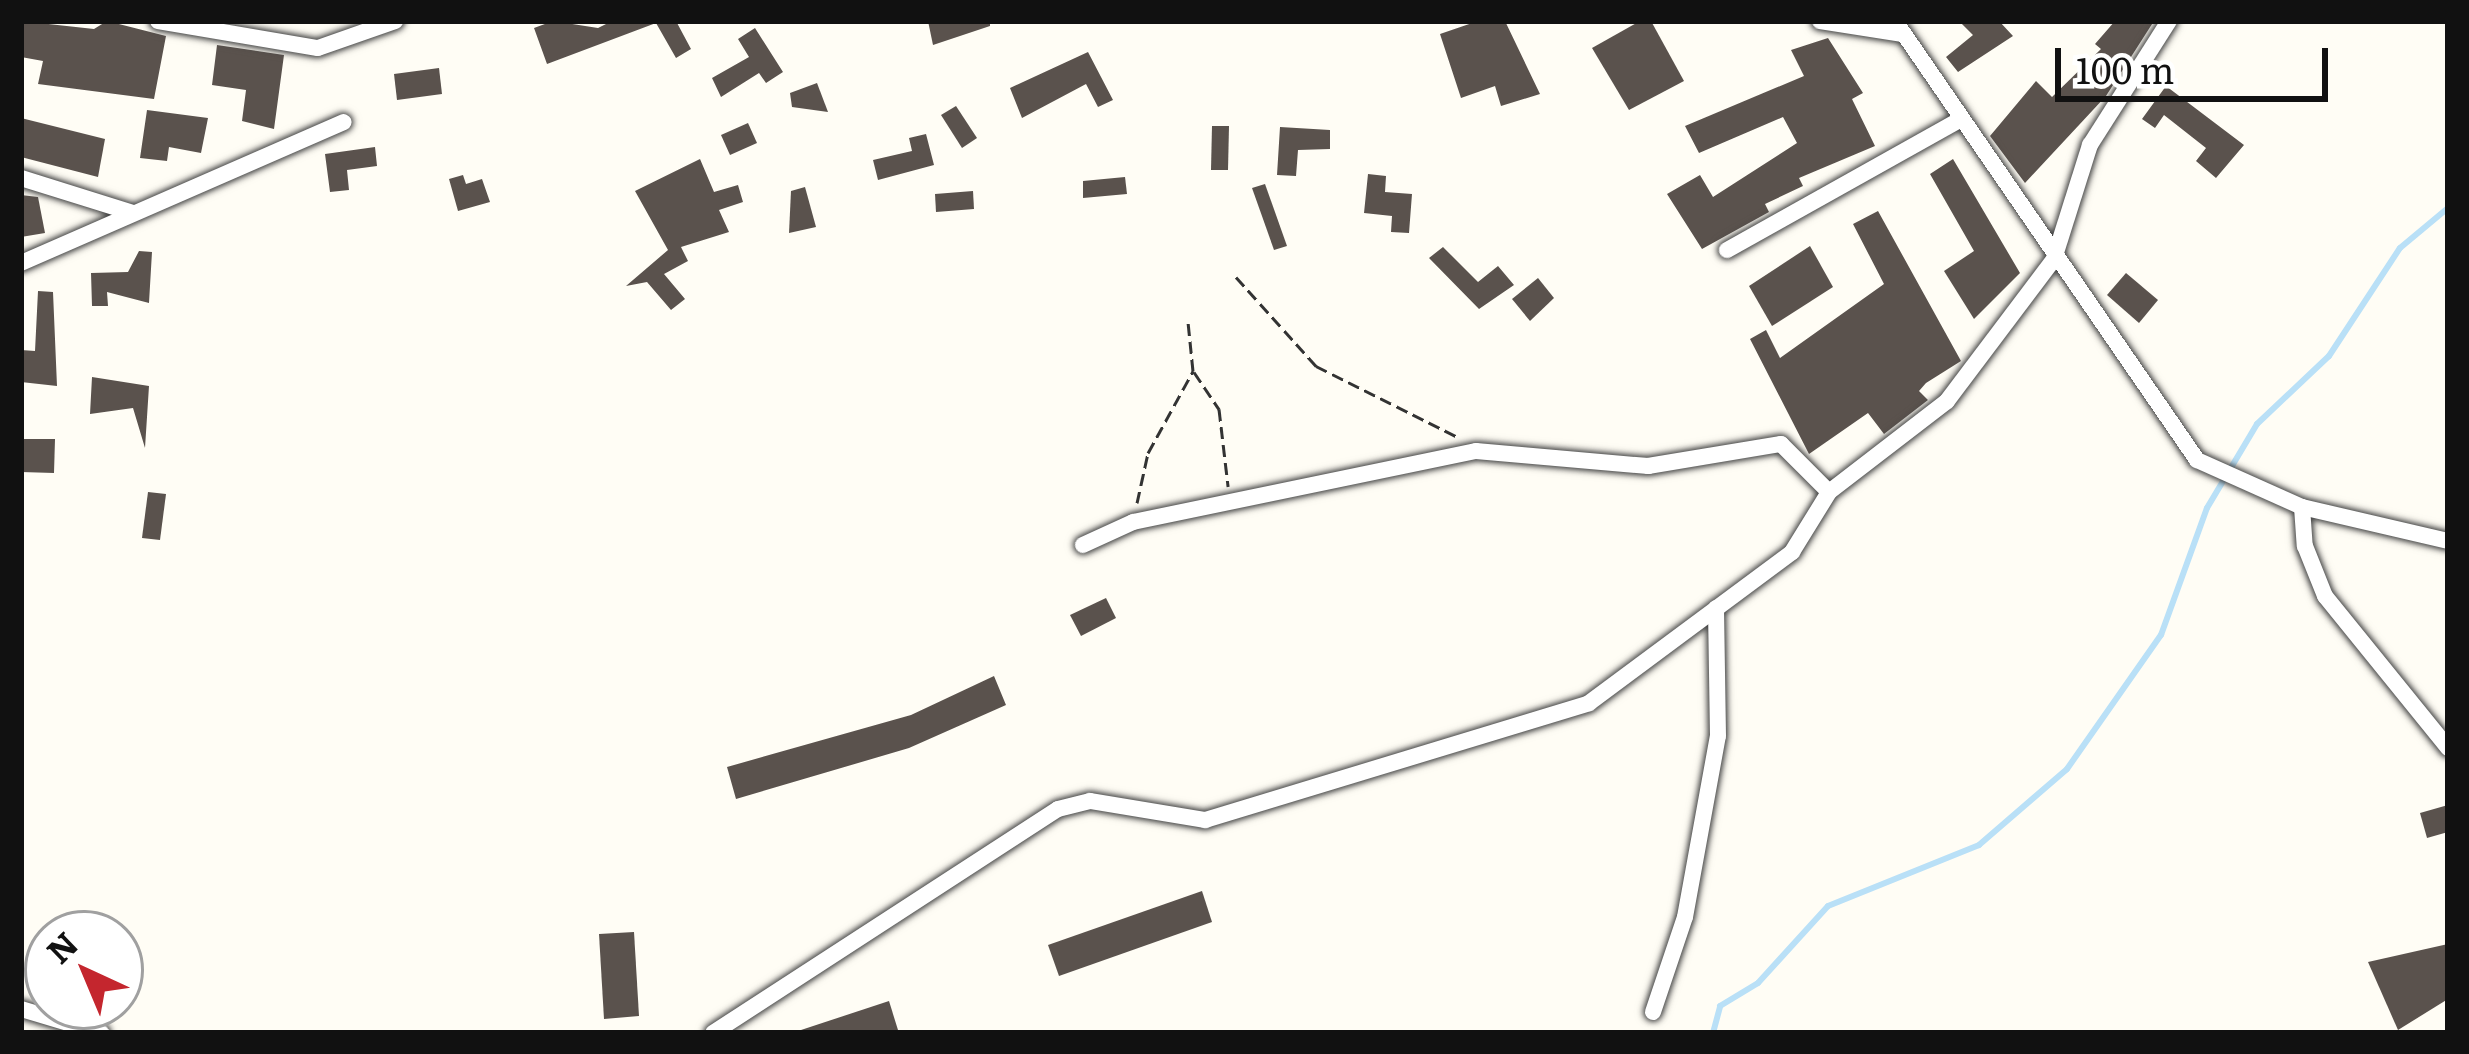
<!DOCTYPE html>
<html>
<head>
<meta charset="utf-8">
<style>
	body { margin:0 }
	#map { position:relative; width:2469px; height:1054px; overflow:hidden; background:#fffdf5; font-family:Literata,serif }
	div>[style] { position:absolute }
	.stream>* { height:6px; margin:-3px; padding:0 3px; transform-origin:3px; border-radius:3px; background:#b9e0f7 }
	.building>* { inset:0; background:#5a524d }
	.path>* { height:3px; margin-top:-1.5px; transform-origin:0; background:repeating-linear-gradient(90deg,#333 0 12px,transparent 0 18px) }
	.roads { filter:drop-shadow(0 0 3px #444) drop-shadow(0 0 3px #444) }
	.minor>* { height:16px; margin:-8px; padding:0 8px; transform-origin:8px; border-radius:8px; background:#fff }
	span { translate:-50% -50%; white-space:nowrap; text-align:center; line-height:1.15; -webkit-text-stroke:12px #fff; paint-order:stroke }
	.frame { position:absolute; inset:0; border:24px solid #111; pointer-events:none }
	.north { position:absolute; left:24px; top:910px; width:120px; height:120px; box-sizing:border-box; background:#fff; border:3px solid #a0a0a0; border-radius:50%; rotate:316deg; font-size:33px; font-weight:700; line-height:48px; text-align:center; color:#111 }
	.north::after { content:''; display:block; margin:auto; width:42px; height:54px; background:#c4262e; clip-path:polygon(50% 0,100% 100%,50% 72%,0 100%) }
	.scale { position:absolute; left:2055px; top:48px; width:273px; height:54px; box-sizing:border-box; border:6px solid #111; border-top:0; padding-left:15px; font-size:36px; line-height:42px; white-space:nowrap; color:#111; -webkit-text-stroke:9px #fff; paint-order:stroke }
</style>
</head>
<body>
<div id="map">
	<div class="stream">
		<i style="left:1713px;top:1033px;width:28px;rotate:-75deg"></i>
		<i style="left:1720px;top:1006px;width:44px;rotate:-31.2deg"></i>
		<i style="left:1758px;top:983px;width:104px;rotate:-47.7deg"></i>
		<i style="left:1828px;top:906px;width:163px;rotate:-22deg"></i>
		<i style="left:1979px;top:845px;width:116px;rotate:-40.8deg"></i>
		<i style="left:2067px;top:769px;width:164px;rotate:-55deg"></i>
		<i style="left:2161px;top:635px;width:135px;rotate:-70.1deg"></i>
		<i style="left:2207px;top:508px;width:98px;rotate:-59.2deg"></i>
		<i style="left:2257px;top:424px;width:99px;rotate:-43.4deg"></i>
		<i style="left:2329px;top:356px;width:129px;rotate:-56.7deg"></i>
		<i style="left:2400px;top:248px;width:62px;rotate:-39.8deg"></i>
	</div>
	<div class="building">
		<i style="clip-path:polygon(21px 21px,94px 29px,107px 21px,166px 36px,154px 99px,38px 84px,43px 61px,21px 57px)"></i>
		<i style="clip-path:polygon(553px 21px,598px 28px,612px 21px,676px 21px,691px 49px,676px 58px,656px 23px,547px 64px,534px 28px)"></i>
		<i style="clip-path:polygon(928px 21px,990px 21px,990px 26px,933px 45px)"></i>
		<i style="clip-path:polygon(1478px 21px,1505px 21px,1540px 94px,1501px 106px,1495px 86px,1461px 98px,1440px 34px)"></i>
		<i style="clip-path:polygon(1640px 21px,1651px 21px,1684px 81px,1629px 110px,1592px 48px)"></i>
		<i style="clip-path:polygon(1959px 21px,1999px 21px,2013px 36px,1958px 72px,1946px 57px,1973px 35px)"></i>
		<i style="clip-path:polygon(2115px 21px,2154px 21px,2106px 96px,2025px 183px,1990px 136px,2036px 81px,2052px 97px,2101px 49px,2095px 44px)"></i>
		<i style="clip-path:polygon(755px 28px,783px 72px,766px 83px,759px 73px,721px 97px,712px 78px,749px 57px,738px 39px)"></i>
		<i style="clip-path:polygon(1828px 38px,1863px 93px,1852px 99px,1875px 146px,1799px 178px,1803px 186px,1765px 204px,1769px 212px,1702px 249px,1667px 194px,1700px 175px,1713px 197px,1797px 143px,1783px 117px,1699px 153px,1685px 126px,1804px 76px,1791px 50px)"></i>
		<i style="clip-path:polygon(217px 45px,284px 55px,274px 129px,242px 121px,246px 90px,212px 85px)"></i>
		<i style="clip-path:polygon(1088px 52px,1113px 100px,1098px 107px,1086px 84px,1022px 118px,1010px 88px)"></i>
		<i style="clip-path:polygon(439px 68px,442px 94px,397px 100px,394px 74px)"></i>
		<i style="clip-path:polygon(817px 83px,828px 112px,792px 107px,790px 93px)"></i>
		<i style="clip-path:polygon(2166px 86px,2244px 145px,2216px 178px,2196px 161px,2206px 148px,2164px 115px,2155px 128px,2142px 119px)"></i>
		<i style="clip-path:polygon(956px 106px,977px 138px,962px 148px,941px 115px)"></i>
		<i style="clip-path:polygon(147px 110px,208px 118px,201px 153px,169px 147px,167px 161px,140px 158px)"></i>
		<i style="clip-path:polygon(21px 118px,105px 139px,98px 177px,21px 157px)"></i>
		<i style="clip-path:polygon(748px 123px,757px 143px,730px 155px,721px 135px)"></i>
		<i style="clip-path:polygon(1212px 126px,1229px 126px,1228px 170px,1211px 170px)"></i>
		<i style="clip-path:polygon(1280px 127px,1330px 130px,1330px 149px,1298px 150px,1296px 176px,1277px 175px)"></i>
		<i style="clip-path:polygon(926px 134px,934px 165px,878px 180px,873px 160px,912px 151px,909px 138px)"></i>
		<i style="clip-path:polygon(375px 147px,377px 166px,347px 170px,349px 190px,330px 192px,325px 154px)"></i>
		<i style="clip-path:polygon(700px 159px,714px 192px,738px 185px,743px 202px,719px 210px,729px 232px,681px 247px,688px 261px,664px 274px,685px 299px,671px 310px,647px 282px,626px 286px,668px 250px,635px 191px)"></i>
		<i style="clip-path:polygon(1953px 159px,2020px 273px,1974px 319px,1944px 271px,1974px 251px,1930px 174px)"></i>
		<i style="clip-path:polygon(1368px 174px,1386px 176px,1385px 192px,1412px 194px,1409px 233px,1391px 232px,1392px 216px,1364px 213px)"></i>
		<i style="clip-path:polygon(463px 175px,466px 184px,482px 179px,490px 202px,458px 211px,449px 179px)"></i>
		<i style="clip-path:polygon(1125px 177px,1127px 194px,1083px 198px,1083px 181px)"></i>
		<i style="clip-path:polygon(1265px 184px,1287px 246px,1274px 250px,1252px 188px)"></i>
		<i style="clip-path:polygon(805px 187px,816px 227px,789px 233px,791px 191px)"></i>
		<i style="clip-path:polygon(973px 191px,974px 209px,936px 212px,935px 194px)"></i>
		<i style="clip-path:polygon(21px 195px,38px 197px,45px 233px,21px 237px)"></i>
		<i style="clip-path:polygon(1878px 211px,1961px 361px,1926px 383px,1919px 391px,1928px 400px,1884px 434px,1868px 413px,1809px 454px,1750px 339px,1766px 330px,1780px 358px,1884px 284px,1853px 224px)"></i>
		<i style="clip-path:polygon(1810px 246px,1833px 287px,1772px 326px,1749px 286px)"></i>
		<i style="clip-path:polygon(1443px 247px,1478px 282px,1498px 266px,1514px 285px,1479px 309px,1429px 258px)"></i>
		<i style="clip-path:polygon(139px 251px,152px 252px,149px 303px,107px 292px,108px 306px,92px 306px,91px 273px,128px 272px)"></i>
		<i style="clip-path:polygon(2126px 273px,2158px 300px,2139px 323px,2107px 295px)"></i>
		<i style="clip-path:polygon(1538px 278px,1554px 298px,1530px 321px,1512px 299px)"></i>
		<i style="clip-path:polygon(38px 291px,53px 292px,57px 386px,21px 382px,21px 350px,35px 351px)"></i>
		<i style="clip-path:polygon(92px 377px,149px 386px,145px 448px,133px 408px,90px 414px)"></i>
		<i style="clip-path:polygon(21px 439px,55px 439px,54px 473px,21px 472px)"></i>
		<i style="clip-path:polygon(148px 492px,166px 494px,160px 540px,142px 538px)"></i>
		<i style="clip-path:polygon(1106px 598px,1116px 618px,1081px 636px,1070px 615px)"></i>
		<i style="clip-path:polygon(994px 676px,1006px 705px,909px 748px,736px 799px,727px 767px,911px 715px)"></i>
		<i style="clip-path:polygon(2448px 805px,2448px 832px,2427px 838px,2420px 813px)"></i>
		<i style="clip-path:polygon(1202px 891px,1212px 922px,1059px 976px,1048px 945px)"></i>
		<i style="clip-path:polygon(634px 932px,639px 1016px,604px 1019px,599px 934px)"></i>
		<i style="clip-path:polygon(2448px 944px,2448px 999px,2398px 1030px,2368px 962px)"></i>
		<i style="clip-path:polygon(889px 1001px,898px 1030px,801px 1033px,801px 1030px)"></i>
	</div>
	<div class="path">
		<i style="left:1236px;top:277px;width:120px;rotate:48deg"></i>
		<i style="left:1316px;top:366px;width:157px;rotate:26.6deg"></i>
		<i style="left:1194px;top:372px;width:45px;rotate:56deg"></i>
		<i style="left:1219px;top:409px;width:78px;rotate:83.3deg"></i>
		<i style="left:1137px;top:503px;width:51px;rotate:-77.6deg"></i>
		<i style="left:1148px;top:453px;width:94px;rotate:-61.2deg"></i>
		<i style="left:1193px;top:371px;width:49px;rotate:-95.8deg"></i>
	</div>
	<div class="roads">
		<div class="minor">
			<i style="left:158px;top:21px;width:162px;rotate:9.6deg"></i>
			<i style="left:318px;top:48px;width:82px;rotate:-19.3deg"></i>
			<i style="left:1820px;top:21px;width:84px;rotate:8.9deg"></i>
			<i style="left:1895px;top:21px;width:533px;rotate:55.47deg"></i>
			<i style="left:2197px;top:460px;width:115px;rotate:24.1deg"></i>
			<i style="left:2302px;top:507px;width:150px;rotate:13.1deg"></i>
			<i style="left:21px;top:178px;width:117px;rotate:17.4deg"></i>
			<i style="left:1727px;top:250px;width:267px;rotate:-29.2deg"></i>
			<i style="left:21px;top:263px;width:352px;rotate:-23.6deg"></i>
			<i style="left:2302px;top:507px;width:39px;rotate:86deg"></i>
			<i style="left:2305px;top:546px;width:54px;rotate:68.2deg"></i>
			<i style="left:2325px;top:596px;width:196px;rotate:51deg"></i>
			<i style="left:1083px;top:545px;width:55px;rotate:-24.7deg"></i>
			<i style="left:1133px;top:522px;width:350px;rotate:-11.7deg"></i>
			<i style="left:1476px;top:451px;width:173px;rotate:5deg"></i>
			<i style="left:1648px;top:466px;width:135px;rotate:-9.4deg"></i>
			<i style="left:1781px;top:444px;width:68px;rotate:45deg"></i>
			<i style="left:21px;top:1009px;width:84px;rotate:16.7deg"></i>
			<i style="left:1653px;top:1012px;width:100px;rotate:-71.4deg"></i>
			<i style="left:1685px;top:917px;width:184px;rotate:-79.7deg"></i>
			<i style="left:1718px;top:736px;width:128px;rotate:-90.9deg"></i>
			<i style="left:713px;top:1033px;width:411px;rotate:-33deg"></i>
			<i style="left:1058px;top:809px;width:33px;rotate:-14deg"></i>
			<i style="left:1090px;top:801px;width:117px;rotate:9.4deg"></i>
			<i style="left:1205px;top:820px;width:401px;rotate:-16.9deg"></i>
			<i style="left:1589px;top:703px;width:253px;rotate:-36.6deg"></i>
			<i style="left:1792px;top:552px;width:70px;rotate:-58.3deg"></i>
			<i style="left:1829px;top:492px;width:149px;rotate:-37.6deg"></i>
			<i style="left:1947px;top:401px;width:178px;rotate:-53deg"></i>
			<i style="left:2054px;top:259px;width:120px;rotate:-72.5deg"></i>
			<i style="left:2090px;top:145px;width:147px;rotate:-57.5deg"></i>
		</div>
	</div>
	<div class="frame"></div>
	<div class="north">N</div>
	<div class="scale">100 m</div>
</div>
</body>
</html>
